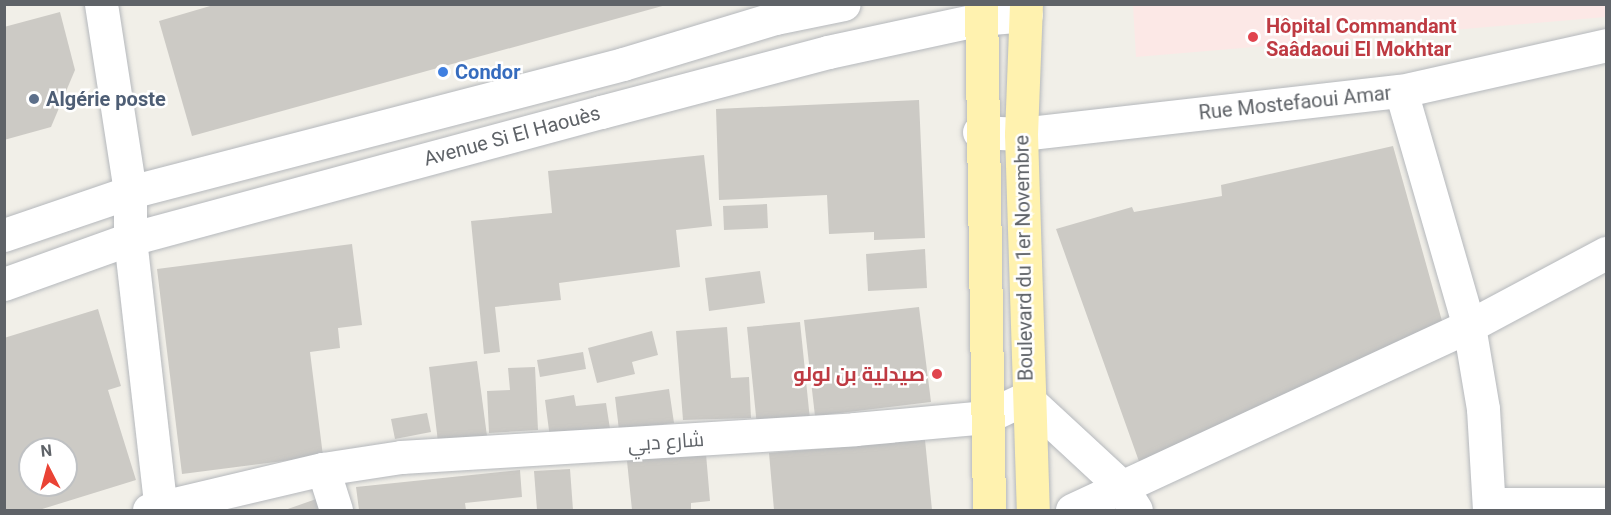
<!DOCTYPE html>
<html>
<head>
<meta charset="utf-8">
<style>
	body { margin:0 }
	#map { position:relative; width:1611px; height:515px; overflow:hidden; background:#f1efe8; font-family:Roboto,Cairo,sans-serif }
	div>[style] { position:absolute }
	.medical>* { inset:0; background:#fce8e6 }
	.building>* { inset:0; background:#cccac5 }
	.roads { filter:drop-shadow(0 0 2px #b5b8bc) drop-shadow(0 0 2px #b5b8bc) }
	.minor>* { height:33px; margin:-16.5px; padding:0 16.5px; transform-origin:16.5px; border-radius:16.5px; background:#fff }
	.major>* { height:33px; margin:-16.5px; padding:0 16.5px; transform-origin:16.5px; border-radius:16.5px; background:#fff2af }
	.dots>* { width:16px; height:16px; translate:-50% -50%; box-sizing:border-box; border:3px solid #fff; border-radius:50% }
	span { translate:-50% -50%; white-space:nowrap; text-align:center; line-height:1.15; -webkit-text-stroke:5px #fff; paint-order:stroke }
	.health-label { font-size:20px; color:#be3a42; font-weight:700 }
	.left { translate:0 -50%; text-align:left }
	.right { translate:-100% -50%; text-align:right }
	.shop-label { font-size:20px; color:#366cbe; font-weight:700 }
	.service-label { font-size:20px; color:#4e5e75; font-weight:700 }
	.street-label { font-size:20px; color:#5f6368 }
	.frame { position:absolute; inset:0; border:6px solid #5f6368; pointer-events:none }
	.north { position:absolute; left:18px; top:437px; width:60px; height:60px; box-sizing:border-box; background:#fff; border:2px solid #bfc1c3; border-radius:50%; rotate:354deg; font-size:16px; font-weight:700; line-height:24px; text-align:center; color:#5f6368 }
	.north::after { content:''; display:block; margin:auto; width:21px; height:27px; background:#ea4335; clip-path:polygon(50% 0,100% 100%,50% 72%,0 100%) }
</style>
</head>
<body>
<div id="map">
	<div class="medical">
		<i style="clip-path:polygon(1606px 4px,1606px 17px,1136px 57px,1133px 5px)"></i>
	</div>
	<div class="building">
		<i style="clip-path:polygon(217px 4px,666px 4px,666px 5px,192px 136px,159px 21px)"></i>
		<i style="clip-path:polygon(60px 12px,75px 70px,51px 127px,4px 140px,4px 27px)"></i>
		<i style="clip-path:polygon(919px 100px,925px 238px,874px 240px,874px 232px,829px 234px,827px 195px,719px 200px,716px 109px)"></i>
		<i style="clip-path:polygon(1393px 146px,1444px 328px,1141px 467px,1056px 229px,1132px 207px,1134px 212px,1222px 196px,1221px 185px)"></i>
		<i style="clip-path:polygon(704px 155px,712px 226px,676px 230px,680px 267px,559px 283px,561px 300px,495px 307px,500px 352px,484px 354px,471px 221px,552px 213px,548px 171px)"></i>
		<i style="clip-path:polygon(767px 204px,768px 228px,724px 230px,723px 206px)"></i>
		<i style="clip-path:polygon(352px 244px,362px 325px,338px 328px,340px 348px,310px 352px,323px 456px,182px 474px,157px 269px)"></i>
		<i style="clip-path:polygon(925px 249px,927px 288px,868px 291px,866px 254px)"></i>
		<i style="clip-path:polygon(760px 271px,765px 303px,709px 311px,705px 278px)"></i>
		<i style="clip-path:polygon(919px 307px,931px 402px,815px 416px,804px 320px)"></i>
		<i style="clip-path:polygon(evenodd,98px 309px,121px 386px,108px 390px,136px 480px,39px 510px,4px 510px,4px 338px,98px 309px,30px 449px,66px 449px,66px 485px,30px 485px,30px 449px)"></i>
		<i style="clip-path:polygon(800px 322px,810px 420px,757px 426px,747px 327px)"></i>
		<i style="clip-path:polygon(727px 327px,731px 378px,749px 377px,751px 418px,683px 420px,676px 331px)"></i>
		<i style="clip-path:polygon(652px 331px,658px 355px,632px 362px,635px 374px,597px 383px,588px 348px)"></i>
		<i style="clip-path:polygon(583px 352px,586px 369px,540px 377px,537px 360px)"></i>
		<i style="clip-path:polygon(477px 361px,487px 436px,438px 442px,429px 367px)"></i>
		<i style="clip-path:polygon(535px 367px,538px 430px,489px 433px,487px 391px,510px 390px,508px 368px)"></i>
		<i style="clip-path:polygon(669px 389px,674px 423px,619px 430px,615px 397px)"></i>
		<i style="clip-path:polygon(574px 395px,576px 406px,606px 403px,610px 429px,550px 438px,545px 400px)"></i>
		<i style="clip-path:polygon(427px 413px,431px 432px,395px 439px,391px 419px)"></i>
		<i style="clip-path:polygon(925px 440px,932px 510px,774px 510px,769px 453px)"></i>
		<i style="clip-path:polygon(706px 454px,710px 501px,691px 503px,691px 510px,632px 510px,627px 461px)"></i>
		<i style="clip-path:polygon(570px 469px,573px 510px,537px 510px,534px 471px)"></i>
		<i style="clip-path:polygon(520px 470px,522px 497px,465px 503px,466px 510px,359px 510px,356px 487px)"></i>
		<i style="clip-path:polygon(319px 498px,323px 510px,285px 510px)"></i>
	</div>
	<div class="roads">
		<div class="minor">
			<i style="left:101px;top:4px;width:190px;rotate:81.2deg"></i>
			<i style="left:130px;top:192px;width:47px;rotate:90deg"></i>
			<i style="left:130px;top:239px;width:273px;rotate:83.5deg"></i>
			<i style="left:1401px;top:91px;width:245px;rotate:73.9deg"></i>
			<i style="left:1469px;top:326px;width:84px;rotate:80.4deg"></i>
			<i style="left:1483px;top:409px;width:101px;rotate:86.6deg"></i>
			<i style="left:979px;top:132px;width:42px;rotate:2.7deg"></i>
			<i style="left:1021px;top:134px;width:382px;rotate:-6.5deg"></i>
			<i style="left:1401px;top:91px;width:210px;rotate:-12.6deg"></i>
			<i style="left:4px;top:235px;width:133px;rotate:-18.8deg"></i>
			<i style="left:130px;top:192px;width:509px;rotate:-14.55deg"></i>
			<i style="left:623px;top:64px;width:159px;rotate:-16.8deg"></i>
			<i style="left:775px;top:18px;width:70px;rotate:-11.5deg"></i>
			<i style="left:4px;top:284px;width:134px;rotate:-19.7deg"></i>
			<i style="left:130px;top:239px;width:488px;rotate:-15.1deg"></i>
			<i style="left:601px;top:112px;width:235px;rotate:-14.8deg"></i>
			<i style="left:828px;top:52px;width:156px;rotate:-12.2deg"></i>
			<i style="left:980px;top:19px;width:46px;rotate:-5deg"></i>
			<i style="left:323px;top:469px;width:43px;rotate:72.4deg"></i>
			<i style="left:1490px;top:504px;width:116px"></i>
			<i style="left:149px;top:510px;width:179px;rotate:-13.3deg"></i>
			<i style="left:323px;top:469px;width:79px;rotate:-8.7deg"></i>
			<i style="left:401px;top:457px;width:455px;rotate:-3.5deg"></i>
			<i style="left:855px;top:429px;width:132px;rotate:-5.2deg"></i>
			<i style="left:986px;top:417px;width:44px;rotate:-25.4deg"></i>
			<i style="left:1026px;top:398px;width:129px;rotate:42.8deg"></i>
			<i style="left:1121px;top:486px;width:28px;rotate:58deg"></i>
			<i style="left:1072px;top:510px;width:438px;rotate:-24.9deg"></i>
			<i style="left:1469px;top:326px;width:155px;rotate:-28.1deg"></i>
		</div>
		<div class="major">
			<i style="left:981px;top:4px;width:506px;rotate:89.09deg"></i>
			<i style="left:1026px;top:4px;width:130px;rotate:92.2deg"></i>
			<i style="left:1021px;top:134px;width:376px;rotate:88.2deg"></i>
		</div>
	</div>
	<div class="dots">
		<i style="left:1253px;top:37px;background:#e0444e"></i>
		<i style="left:443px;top:72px;background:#3f7fe0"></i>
		<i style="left:34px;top:99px;background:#5c6f8a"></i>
		<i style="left:937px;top:374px;background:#e0444e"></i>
	</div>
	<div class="health-label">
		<span class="left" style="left:1266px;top:38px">Hôpital Commandant<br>Saâdaoui El Mokhtar</span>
		<span class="right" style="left:925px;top:374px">صيدلية بن لولو</span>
	</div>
	<div class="shop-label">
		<span class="left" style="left:455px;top:72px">Condor</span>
	</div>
	<div class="service-label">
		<span class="left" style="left:46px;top:99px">Algérie poste</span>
	</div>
	<div class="street-label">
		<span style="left:1295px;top:103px;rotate:-6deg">Rue Mostefaoui Amar</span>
		<span style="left:512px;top:136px;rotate:-15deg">Avenue Si El Haouès</span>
		<span style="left:1024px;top:258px;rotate:-91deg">Boulevard du 1er Novembre</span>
		<span style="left:666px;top:442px;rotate:-4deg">شارع دبي</span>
	</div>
	<div class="frame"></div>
	<div class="north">N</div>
</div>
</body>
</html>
